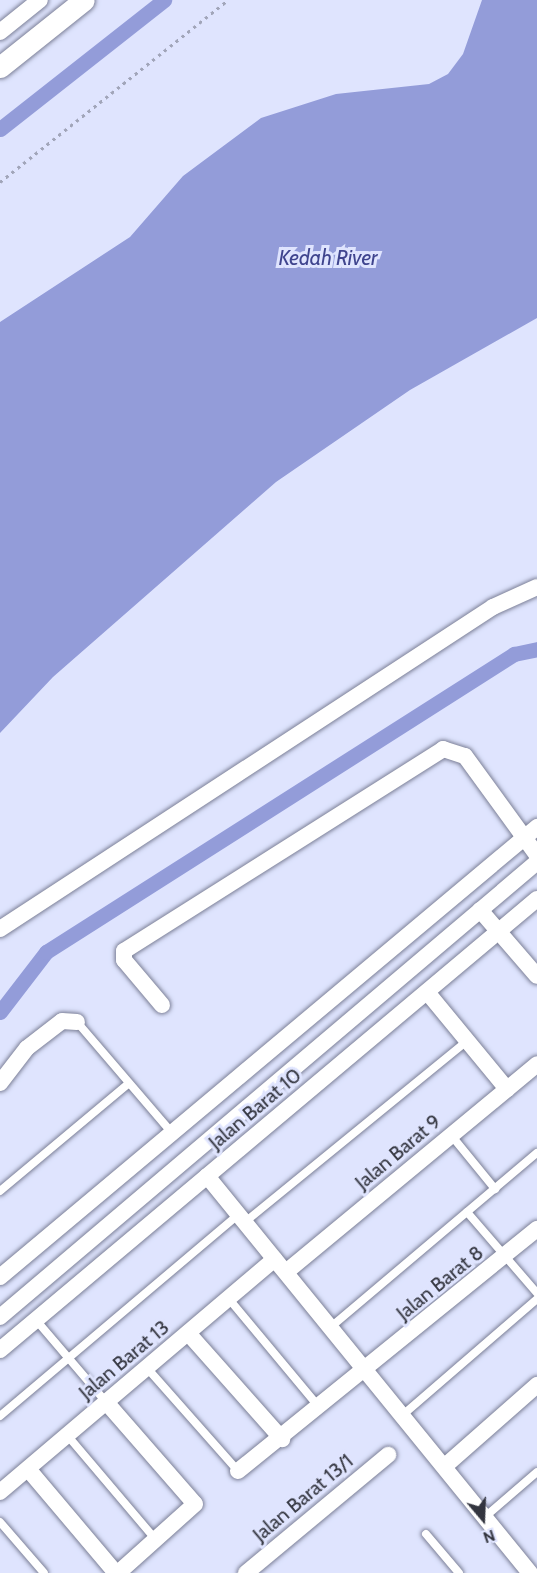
<!DOCTYPE html>
<html>
<head>
<meta charset="utf-8">
<style>
	body { margin:0 }
	#map { position:relative; width:537px; height:1573px; overflow:hidden; background:#dfe4fe; font-family:Cabin,sans-serif }
	div>[style] { position:absolute }
	.water>* { inset:0; background:#939cd9 }
	.canal>* { height:15px; margin:-7.5px; padding:0 7.5px; transform-origin:7.5px; border-radius:7.5px; background:#939cd9 }
	.path>* { height:3px; margin-top:-1.5px; transform-origin:0; background:repeating-linear-gradient(90deg,#a1a5b9 0 3px,transparent 0 7.5px) }
	.roads { filter:drop-shadow(0 0 2px #7c8097) drop-shadow(0 0 2px #7c8097) }
	.service>* { height:8px; margin:-4px; padding:0 4px; transform-origin:4px; border-radius:4px; background:#fff }
	.minor>* { height:16px; margin:-8px; padding:0 8px; transform-origin:8px; border-radius:8px; background:#fff }
	.tertiary>* { height:21px; margin:-10.5px; padding:0 10.5px; transform-origin:10.5px; border-radius:10.5px; background:#fff }
	span { translate:-50% -50%; white-space:nowrap; text-align:center; line-height:1.15; -webkit-text-stroke:6px #dfe4fe; paint-order:stroke }
	.street-label { font-size:20px; color:#33353f }
	.water-label { font-size:21px; color:#3f448e; font-style:italic }
	.north { position:absolute; left:453px; top:1489px; width:60px; height:60px; -webkit-text-stroke:4px #dfe4fe; paint-order:stroke; rotate:161deg; font-size:16px; font-weight:700; line-height:24px; text-align:center; color:#33353f }
	.north::after { content:''; display:block; margin:auto; width:21px; height:27px; background:#33353f; clip-path:polygon(50% 0,100% 100%,50% 72%,0 100%) }
</style>
</head>
<body>
<div id="map">
	<div class="water">
		<i style="clip-path:polygon(482px 0,537px 0,537px 318px,410px 390px,276px 482px,53px 677px,0 733px,0 322px,130px 237px,183px 176px,261px 118px,336px 94px,429px 84px,448px 74px,463px 54px)"></i>
	</div>
	<div class="canal">
		<i style="left:0;top:129px;width:209px;rotate:-38.2deg"></i>
		<i style="left:0;top:1012px;width:76px;rotate:-52.5deg"></i>
		<i style="left:46px;top:952px;width:555px;rotate:-32.49deg"></i>
		<i style="left:514px;top:654px;width:24px;rotate:-12deg"></i>
	</div>
	<div class="path">
		<i style="left:0;top:182px;width:292px;rotate:-38.6deg"></i>
	</div>
	<div class="roads">
		<div class="service">
			<i style="left:77px;top:1022px;width:146px;rotate:49.4deg"></i>
			<i style="left:451px;top:1135px;width:70px;rotate:50.8deg"></i>
			<i style="left:0;top:1191px;width:168px;rotate:-39.9deg"></i>
			<i style="left:467px;top:1212px;width:107px;rotate:49.2deg"></i>
			<i style="left:245px;top:1222px;width:286px;rotate:-39.2deg"></i>
			<i style="left:229px;top:1299px;width:141px;rotate:50.2deg"></i>
			<i style="left:36px;top:1320px;width:108px;rotate:49.5deg"></i>
			<i style="left:332px;top:1326px;width:268px;rotate:-40.2deg"></i>
			<i style="left:147px;top:1368px;width:137px;rotate:48.5deg"></i>
			<i style="left:405px;top:1413px;width:174px;rotate:-40.8deg"></i>
			<i style="left:0;top:1416px;width:313px;rotate:-40.2deg"></i>
			<i style="left:67px;top:1435px;width:138px;rotate:49.7deg"></i>
			<i style="left:486px;top:1516px;width:67px;rotate:-40.8deg"></i>
			<i style="left:0;top:1522px;width:67px;rotate:49.2deg"></i>
			<i style="left:426px;top:1534px;width:51px;rotate:49.8deg"></i>
		</div>
		<div class="minor">
			<i style="left:0;top:32px;width:51px;rotate:-38.7deg"></i>
			<i style="left:480px;top:910px;width:87px;rotate:49.2deg"></i>
			<i style="left:0;top:929px;width:589px;rotate:-33.15deg"></i>
			<i style="left:493px;top:607px;width:48px;rotate:-24.4deg"></i>
			<i style="left:427px;top:992px;width:126px;rotate:50.5deg"></i>
			<i style="left:162px;top:1005px;width:59px;rotate:-130.2deg"></i>
			<i style="left:124px;top:960px;width:9px;rotate:-90deg"></i>
			<i style="left:124px;top:951px;width:378px;rotate:-32.3deg"></i>
			<i style="left:443px;top:749px;width:23px;rotate:18deg"></i>
			<i style="left:465px;top:756px;width:122px;rotate:54deg"></i>
			<i style="left:0;top:1083px;width:44px;rotate:-52.4deg"></i>
			<i style="left:27px;top:1048px;width:44px;rotate:-37.6deg"></i>
			<i style="left:62px;top:1021px;width:15px;rotate:4deg"></i>
			<i style="left:207px;top:1176px;width:512px;rotate:50.87deg"></i>
			<i style="left:286px;top:1272px;width:326px;rotate:-39.6deg"></i>
			<i style="left:0;top:1277px;width:701px;rotate:-39.96deg"></i>
			<i style="left:0;top:1317px;width:704px;rotate:-40.27deg"></i>
			<i style="left:188px;top:1333px;width:142px;rotate:48.4deg"></i>
			<i style="left:0;top:1350px;width:701px;rotate:-40.03deg"></i>
			<i style="left:106px;top:1402px;width:135px;rotate:48.9deg"></i>
			<i style="left:195px;top:1504px;width:103px;rotate:138.1deg"></i>
			<i style="left:445px;top:1466px;width:123px;rotate:-41.4deg"></i>
			<i style="left:28px;top:1469px;width:136px;rotate:49.8deg"></i>
			<i style="left:238px;top:1471px;width:385px;rotate:-39deg"></i>
			<i style="left:0;top:1492px;width:360px;rotate:-40.3deg"></i>
			<i style="left:246px;top:1573px;width:185px;rotate:-39.7deg"></i>
		</div>
		<div class="tertiary">
			<i style="left:0;top:67px;width:107px;rotate:-38.6deg"></i>
		</div>
	</div>
	<div class="street-label">
		<span style="left:255px;top:1109px;rotate:-40deg">Jalan Barat 10</span>
		<span style="left:398px;top:1152px;rotate:-40deg">Jalan Barat 9</span>
		<span style="left:440px;top:1283px;rotate:-39deg">Jalan Barat 8</span>
		<span style="left:124px;top:1360px;rotate:-40deg">Jalan Barat 13</span>
		<span style="left:303px;top:1498px;rotate:-40deg">Jalan Barat 13/1</span>
	</div>
	<div class="water-label">
		<span style="left:328px;top:258px">Kedah River</span>
	</div>
	<div class="north">N</div>
</div>
</body>
</html>
